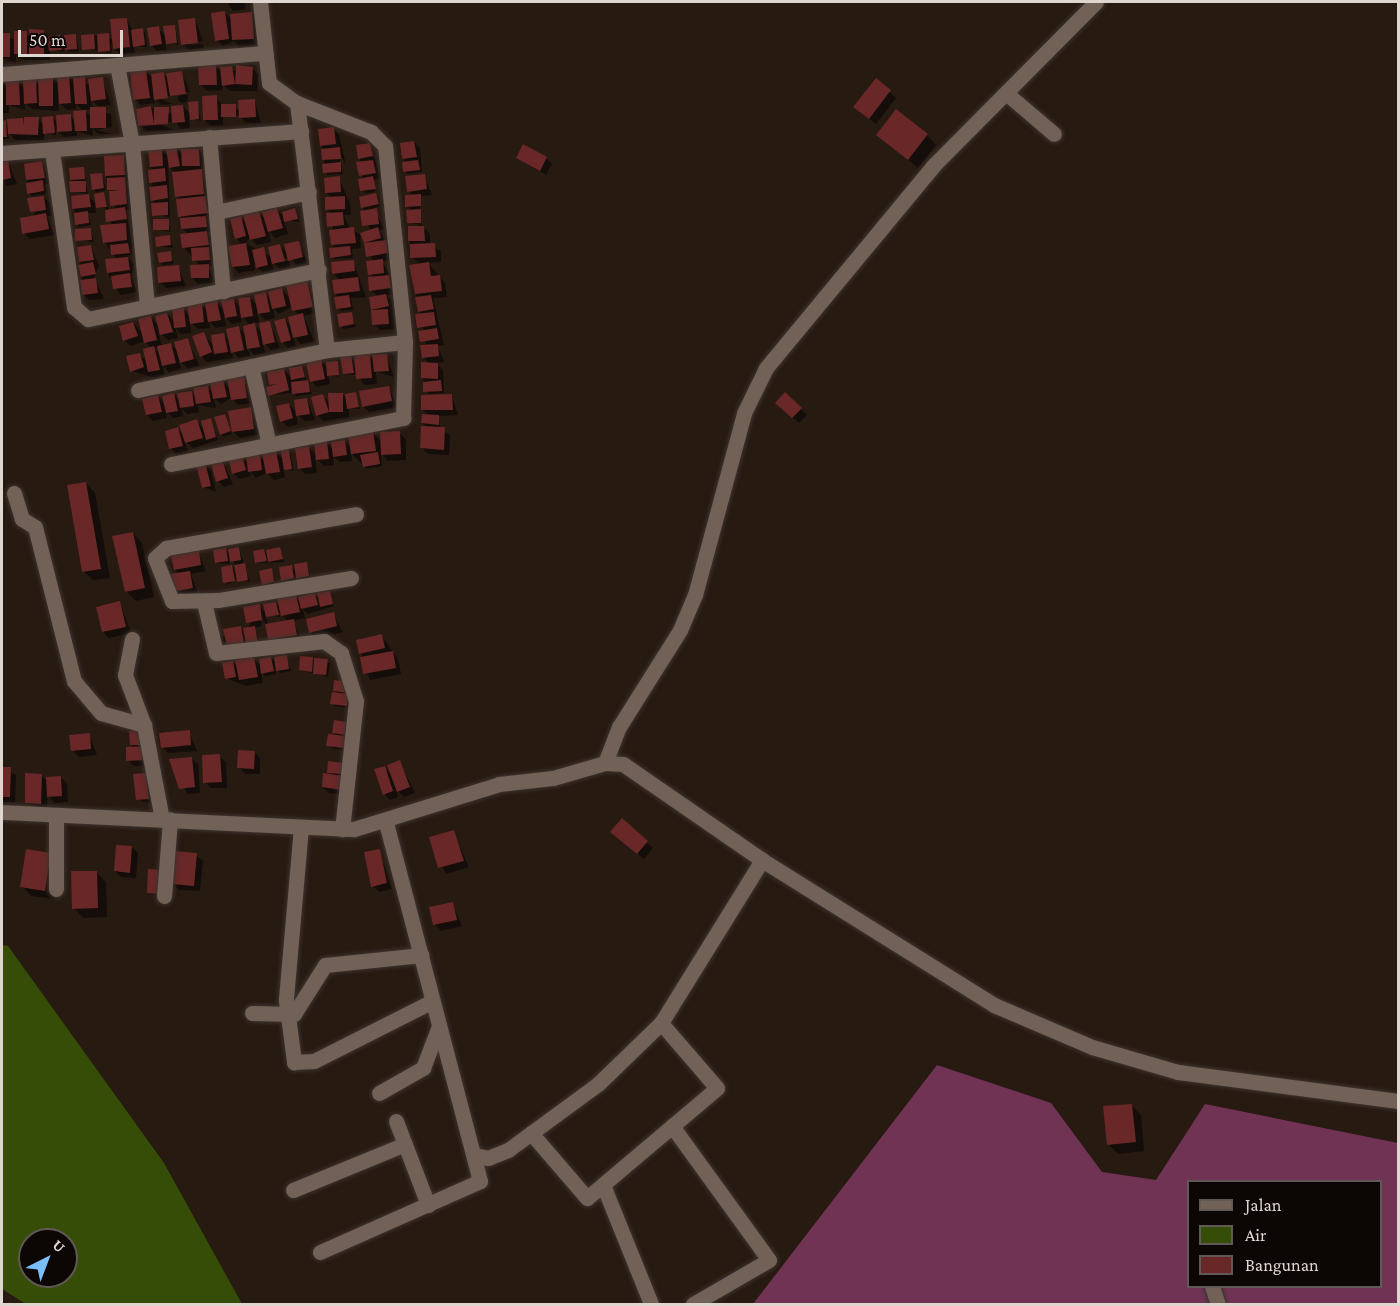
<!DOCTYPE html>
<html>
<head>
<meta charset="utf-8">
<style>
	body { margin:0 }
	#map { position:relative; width:1400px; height:1306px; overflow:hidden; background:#271a11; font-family:"Crimson Pro",serif }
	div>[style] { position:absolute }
	.forest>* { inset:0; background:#703354 }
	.water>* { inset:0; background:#364d07 }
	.shadow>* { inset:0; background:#0007 }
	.round { border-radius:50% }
	.building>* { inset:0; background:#692827 }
	.roads { filter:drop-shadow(0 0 2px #3d332f) drop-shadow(0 0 2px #3d332f) }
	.minor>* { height:15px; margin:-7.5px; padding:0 7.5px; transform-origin:7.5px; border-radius:7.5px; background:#716156 }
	span { translate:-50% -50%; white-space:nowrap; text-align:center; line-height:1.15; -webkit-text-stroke:5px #0c0604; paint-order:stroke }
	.frame { position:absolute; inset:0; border:3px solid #dfd6d0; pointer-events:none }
	.legend { position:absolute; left:1187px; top:1180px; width:195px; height:108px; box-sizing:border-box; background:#0c0604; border:2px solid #605956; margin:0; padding:8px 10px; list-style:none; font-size:18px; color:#dfd6d0 }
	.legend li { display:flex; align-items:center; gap:12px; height:30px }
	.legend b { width:30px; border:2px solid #605956 }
	.north { position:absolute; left:18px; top:1228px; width:60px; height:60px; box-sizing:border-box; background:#0c0604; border:2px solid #605956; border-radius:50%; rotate:42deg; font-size:16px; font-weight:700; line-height:24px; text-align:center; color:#dfd6d0 }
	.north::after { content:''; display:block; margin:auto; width:21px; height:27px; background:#7abff8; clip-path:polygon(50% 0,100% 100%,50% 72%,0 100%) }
	.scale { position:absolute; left:18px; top:30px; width:105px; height:27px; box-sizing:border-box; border:3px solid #dfd6d0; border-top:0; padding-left:8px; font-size:18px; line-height:21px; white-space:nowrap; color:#dfd6d0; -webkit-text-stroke:4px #0c0604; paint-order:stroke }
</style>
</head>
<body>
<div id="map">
	<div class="forest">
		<i style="clip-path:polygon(evenodd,937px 1065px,1051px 1103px,1102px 1172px,1156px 1180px,1205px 1104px,1398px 1143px,1398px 1304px,753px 1304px,937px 1065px,1188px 1182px,1380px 1182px,1380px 1286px,1188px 1286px,1188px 1182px)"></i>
	</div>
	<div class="water">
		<i style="clip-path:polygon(evenodd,2px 945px,8px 946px,164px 1163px,242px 1304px,26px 1304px,2px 1289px,2px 945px,30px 1240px,66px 1240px,66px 1276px,30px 1276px,30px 1240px)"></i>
	</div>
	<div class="shadow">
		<i style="clip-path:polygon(227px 2px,244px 2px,246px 9px,233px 11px)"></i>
		<i style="clip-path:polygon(225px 13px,232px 20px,252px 14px,258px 20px,259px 45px,239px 46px,234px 41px,223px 46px,217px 40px)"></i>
		<i style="clip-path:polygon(195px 19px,203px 41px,186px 46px,203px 44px,204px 48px,189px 50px,183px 44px)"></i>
		<i style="clip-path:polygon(127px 20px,133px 31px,145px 32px,147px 47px,134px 46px,135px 53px,120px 54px,111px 45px,112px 53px,84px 49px,93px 35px,114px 40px)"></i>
		<i style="clip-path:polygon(175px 27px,179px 45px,165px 42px,167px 50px,157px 51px,151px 45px,158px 28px,166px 36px)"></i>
		<i style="clip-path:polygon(43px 31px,50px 38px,60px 37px,64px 52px,50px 50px,50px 60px,22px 60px,16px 54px,16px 63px,2px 58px,2px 34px,15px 40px)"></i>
		<i style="clip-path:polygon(76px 35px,79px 52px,69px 52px,67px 50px)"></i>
		<i style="clip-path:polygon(215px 65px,222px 72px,252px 68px,258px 74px,257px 91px,230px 91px,222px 84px,223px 90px,207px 91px,201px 85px)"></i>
		<i style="clip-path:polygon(146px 71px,153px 78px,182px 73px,190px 92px,158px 98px,173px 104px,161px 105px,154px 98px,155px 103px,141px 105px,135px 99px)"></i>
		<i style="clip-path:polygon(evenodd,52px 77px,59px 83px,68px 77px,90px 85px,102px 79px,111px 105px,98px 106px,91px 99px,92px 108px,111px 114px,112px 127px,96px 130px,112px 134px,98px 134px,92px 128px,93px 136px,77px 131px,77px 136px,64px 137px,56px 129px,56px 135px,44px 133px,44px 140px,15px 140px,8px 132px,9px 139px,2px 139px,2px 122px,9px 126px,9px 120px,38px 119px,43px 124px,53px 118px,58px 123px,70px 116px,76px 122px,84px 112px,76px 104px,76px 109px,67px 110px,58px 101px,59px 111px,32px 109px,25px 103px,25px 110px,9px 105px,9px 113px,2px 113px,2px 82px,7px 88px,19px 83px,25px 89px,52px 77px,92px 109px,92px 118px,84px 110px,92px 109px)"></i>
		<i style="clip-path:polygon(876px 80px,896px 98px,876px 124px,861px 113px)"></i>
		<i class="round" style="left:178px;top:93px;width:10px;height:10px"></i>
		<i style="clip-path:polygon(216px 97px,222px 105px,240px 110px,255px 101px,261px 123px,246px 123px,238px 115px,223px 116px,223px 125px,210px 126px,204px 119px)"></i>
		<i style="clip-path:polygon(197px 102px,201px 121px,189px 118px,190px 128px,180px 129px,176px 122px,158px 123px,174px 130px,146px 131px,140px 125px,151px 108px,173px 114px,183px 106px,190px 114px)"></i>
		<i style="clip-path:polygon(333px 129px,339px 135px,346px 165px,339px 153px,343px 174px,327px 175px,322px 145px)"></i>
		<i style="clip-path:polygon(878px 135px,927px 135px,936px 145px,918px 168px)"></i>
		<i style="clip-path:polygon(414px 142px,420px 148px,422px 172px,407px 174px,404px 158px)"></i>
		<i style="clip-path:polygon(370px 145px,381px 179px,372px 180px,375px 192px,364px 193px,360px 158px)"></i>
		<i style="clip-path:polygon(176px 148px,183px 155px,199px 150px,205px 156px,202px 171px,213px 219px,207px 219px,213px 232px,206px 233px,212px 239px,215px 265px,208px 266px,215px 283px,198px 284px,192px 278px,200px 266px,184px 247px,189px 235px,182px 228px,176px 174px,168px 165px,170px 217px,154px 215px,151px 166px,161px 149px,169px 157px)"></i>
		<i style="clip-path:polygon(123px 157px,129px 163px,132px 210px,126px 210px,133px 246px,131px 255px,126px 256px,134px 264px,131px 277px,137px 292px,120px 295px,108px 273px,117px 259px,104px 242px,112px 226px,106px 209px,95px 205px,96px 213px,88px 213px,91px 225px,79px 227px,74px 208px,87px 194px,71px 191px,72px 179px,83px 168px,88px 195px,97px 205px,104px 194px,109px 211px,116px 210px,106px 175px)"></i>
		<i style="clip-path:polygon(518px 158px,546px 158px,552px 164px,546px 175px)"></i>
		<i style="clip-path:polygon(8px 162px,17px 184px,6px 186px,2px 163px)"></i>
		<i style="clip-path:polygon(42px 163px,50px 183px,45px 184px,46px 194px,31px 196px,27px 179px)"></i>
		<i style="clip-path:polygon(102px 174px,106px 190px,96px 192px,93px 189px)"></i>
		<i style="clip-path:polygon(424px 175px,432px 195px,420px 196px,421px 225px,430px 234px,430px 245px,441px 251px,441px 262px,428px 263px,445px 283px,447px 297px,433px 298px,444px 345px,438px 346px,444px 362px,436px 363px,443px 370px,444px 393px,428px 394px,423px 378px,430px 364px,423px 357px,426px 346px,416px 293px,420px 265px,412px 257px,410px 241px,420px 225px,408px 222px,412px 211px,407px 206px,414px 196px,408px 191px)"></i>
		<i style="clip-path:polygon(339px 178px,350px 203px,351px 215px,344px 215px,350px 229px,360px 234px,361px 248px,352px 249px,353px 258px,334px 259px,332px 214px,327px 209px,332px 198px,327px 193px)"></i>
		<i style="clip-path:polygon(378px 196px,380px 206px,374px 208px,384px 229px,379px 230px,394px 259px,382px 261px,394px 283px,396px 294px,386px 295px,392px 301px,395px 329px,380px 330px,374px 324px,370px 298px,378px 297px,371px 290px,373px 261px,362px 234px,370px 231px,363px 207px)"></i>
		<i style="clip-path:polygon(44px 197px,50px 203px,52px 216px,47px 216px,54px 235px,30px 239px,24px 233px)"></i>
		<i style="clip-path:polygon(277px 210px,285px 217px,295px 210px,300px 222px,284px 220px,288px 234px,275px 238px,268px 230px,271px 242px,257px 245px,250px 238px,245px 243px,272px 257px,280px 245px,288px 254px,298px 242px,308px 263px,296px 266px,292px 257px,276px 261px,289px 261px,290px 267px,280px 269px,271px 261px,274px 270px,263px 273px,254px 264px,255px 270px,239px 273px,233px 267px,243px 245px,236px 238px,240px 218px,248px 225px,259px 213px,266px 220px)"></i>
		<i style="clip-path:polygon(168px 221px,171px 232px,155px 229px)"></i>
		<i style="clip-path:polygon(91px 229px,94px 242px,77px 240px)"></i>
		<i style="clip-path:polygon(170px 237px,173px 248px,157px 246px)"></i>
		<i style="clip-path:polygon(91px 246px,99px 266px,94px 277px,104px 299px,89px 300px,83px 294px,80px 262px)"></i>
		<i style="clip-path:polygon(170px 253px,174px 264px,163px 265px,160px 263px)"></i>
		<i style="clip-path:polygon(353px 261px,366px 297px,351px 298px,353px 310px,340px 311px,336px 294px,341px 281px,334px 274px)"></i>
		<i style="clip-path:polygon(178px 267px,186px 286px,166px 288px,160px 282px)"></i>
		<i style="clip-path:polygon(evenodd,307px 282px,318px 312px,304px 316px,314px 341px,301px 344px,293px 336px,296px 346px,288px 348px,282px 342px,284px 319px,292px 327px,299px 315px,291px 307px,279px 314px,273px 308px,275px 318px,265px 320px,257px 311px,259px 322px,252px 323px,263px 333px,270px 323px,280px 348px,271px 350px,263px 342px,265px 353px,254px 355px,248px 348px,250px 356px,239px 358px,232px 351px,233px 358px,207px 362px,201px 356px,204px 334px,213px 346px,224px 335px,230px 341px,239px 328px,246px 335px,251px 326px,241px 316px,242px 322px,232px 324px,224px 316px,226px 326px,216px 328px,209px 321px,210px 328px,198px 329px,190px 322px,191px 333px,181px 334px,175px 327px,178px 338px,168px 340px,158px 331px,162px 346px,171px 345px,179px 352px,187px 339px,199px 365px,188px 369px,179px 360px,181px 369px,169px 372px,162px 365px,165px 375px,156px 378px,131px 371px,139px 354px,147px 362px,151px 348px,145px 341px,131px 346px,124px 340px,133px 323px,143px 333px,150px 317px,159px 326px,167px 314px,175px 322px,183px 309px,191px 317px,201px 304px,208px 311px,217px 303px,225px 311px,233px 300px,241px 308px,250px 298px,258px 306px,265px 294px,271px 300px,282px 290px,291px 299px,307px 282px,159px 347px,161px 355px,154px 348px,159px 347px)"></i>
		<i style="clip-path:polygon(351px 313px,356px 327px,343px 329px,341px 326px)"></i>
		<i style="clip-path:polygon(386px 355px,394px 377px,376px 372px,377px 384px,364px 385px,358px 375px,344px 374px,351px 356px,354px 366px,369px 356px,375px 361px)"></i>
		<i style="clip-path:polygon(320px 361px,328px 368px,337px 362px,338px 377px,328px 375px,330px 384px,317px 387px,311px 381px)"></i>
		<i style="clip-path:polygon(302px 367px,312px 394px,296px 396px,293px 387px,291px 393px,270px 395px,271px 384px,284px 370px,296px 382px,293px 379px)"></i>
		<i style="clip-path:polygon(243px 377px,252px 403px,238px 405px,231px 398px,221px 404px,214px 398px,216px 408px,198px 405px,199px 412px,187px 414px,181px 408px,183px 416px,173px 418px,166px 411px,167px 418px,153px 421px,147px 415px,158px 397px,165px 405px,174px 395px,180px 401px,207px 388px,214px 394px,223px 381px,230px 389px)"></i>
		<i style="clip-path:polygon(389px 388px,397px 407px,369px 412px,363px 406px)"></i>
		<i style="clip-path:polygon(342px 394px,347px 399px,356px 394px,360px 409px,349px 408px,349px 417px,324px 421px,317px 415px,323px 396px,330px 403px)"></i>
		<i style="clip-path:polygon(786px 394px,807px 415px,799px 423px,777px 403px)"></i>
		<i style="clip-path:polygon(452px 396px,458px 415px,438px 416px,441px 429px,450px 435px,449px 455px,428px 454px,422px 448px,428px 428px,423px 423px,429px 416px,423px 410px)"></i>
		<i style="clip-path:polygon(307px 399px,315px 420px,304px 421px,296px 413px,298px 424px,288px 427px,282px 421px,289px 404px,297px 413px)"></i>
		<i style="clip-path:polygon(250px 409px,259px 434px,240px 438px,232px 431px)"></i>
		<i style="clip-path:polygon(224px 415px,232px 434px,224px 437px,221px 434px)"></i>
		<i style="clip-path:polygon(211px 420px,218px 440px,193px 448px,185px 441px,188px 452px,177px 455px,171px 449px,178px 429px,184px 436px,196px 421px,204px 429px)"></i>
		<i style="clip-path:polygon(373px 433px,382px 442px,399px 433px,406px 439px,406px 460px,388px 461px,381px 453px,382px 466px,367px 469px,351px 453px,352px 461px,340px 462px,333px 456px,334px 465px,324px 466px,315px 457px,317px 473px,305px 474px,299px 468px,309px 448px,317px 456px,326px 442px,333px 449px,345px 442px,351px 448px)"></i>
		<i style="clip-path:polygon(288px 446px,294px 471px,283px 467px,285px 477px,274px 480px,267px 473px,256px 478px,250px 471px,251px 476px,240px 479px,233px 473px,241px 454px,249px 462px,259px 455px,265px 462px,275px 452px,284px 460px)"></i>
		<i style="clip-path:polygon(221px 458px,233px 484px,224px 487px,218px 481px)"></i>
		<i style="clip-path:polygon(204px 464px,211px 470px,216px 492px,203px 487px)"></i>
		<i style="clip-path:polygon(86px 483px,95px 493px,110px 578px,93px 580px,83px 571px)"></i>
		<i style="clip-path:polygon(133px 533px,142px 543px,154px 597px,136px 601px,126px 591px)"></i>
		<i style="clip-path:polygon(239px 549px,250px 582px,236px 579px,227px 585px,235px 563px,229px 559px,230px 564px,217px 563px,225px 550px,230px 555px)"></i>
		<i style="clip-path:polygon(280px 549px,284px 562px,256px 563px,264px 550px,269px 555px)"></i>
		<i style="clip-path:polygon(198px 552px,206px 571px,191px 574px,198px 594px,180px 597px,174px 591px,179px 574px,175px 570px)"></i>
		<i style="clip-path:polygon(306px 564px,311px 578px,295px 575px,296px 581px,283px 580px,291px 566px,296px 571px)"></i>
		<i style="clip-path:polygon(271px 570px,276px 585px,266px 586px,263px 584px)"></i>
		<i style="clip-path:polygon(evenodd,329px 592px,334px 606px,308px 614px,303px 609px,305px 618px,293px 621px,302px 641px,276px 646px,259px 611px,262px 626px,255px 628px,260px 645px,234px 652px,225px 642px,226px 649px,220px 650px,215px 633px,227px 638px,240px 628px,246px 633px,259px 606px,267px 614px,276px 603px,281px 609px,295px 597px,301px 602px,314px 594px,320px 600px,329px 592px,279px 612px,288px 621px,268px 625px,266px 615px,280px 617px,279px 612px)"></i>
		<i style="clip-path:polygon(120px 603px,131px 633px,109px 638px,103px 632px)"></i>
		<i style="clip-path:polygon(333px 613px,343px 632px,316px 638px,310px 632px)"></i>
		<i style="clip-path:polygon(382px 636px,398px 659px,401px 674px,370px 680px,361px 653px)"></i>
		<i style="clip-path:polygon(286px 657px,291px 671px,280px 673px,275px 667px,276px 674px,265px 676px,261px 671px,263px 683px,246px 686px,226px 678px,233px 662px,238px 668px,254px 659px,261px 667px,271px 658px,277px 664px)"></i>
		<i style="clip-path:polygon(312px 659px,330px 663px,328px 677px,300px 670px)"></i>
		<i style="clip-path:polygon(350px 683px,349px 708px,334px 706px,339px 695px,334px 690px)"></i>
		<i style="clip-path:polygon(346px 723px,346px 750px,331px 748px,338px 737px,333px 732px)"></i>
		<i style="clip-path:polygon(144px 732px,154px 766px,134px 766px,128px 760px,135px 748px,131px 745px)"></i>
		<i style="clip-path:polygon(189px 732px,197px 751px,168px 753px,162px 747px)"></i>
		<i style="clip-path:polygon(89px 734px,97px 755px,79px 757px,73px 751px)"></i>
		<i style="clip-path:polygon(254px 752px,260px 758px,260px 774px,245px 774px,239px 767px)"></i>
		<i style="clip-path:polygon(219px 756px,226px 762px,227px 788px,211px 788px,205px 782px)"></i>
		<i style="clip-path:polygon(191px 758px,198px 764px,200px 793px,187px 794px,171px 760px)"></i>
		<i style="clip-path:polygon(400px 762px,415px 793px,404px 797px,396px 789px,398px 797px,390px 800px,384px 794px,384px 767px,392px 775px)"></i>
		<i style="clip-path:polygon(342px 764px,347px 795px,329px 793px,323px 787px,332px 776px,329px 772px)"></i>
		<i style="clip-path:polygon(2px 768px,16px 775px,15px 802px,2px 802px)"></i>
		<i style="clip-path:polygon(146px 774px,154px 805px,137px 799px)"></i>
		<i style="clip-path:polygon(41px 775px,48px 782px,61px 777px,67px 784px,68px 802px,55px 803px,47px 795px,47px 809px,27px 803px)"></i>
		<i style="clip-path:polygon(622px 821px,653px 848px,644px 859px,618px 837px)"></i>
		<i style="clip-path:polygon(453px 832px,469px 867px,446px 874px,430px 838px)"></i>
		<i style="clip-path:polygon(132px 847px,138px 853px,136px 878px,121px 877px,115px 871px)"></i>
		<i style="clip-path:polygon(379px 850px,392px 889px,379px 892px,373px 886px)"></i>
		<i style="clip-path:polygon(27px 851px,60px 864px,55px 899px,31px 896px,22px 886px)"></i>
		<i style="clip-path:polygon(196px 855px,203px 861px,200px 891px,179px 890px,173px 883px)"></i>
		<i style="clip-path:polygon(150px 871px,168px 899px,149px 892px)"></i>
		<i style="clip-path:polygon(96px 872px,106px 882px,107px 917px,83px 918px,74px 908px)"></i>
		<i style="clip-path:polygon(452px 903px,462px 926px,441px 931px,435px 924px)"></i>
		<i style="clip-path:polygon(1131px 1105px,1141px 1115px,1144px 1151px,1118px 1154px,1108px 1144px)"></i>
	</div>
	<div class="building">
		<i style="clip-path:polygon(225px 11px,229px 39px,215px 41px,211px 13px)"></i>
		<i style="clip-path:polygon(252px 12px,254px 39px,232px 40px,230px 14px)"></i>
		<i style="clip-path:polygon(127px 18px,130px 47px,113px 49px,110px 19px)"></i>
		<i style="clip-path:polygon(195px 18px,198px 43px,181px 45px,178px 20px)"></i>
		<i style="clip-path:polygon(175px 25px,177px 43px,166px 44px,163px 26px)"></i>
		<i style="clip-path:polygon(159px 26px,162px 44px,150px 46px,147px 28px)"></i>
		<i style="clip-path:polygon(143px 28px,145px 45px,133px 47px,131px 30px)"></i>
		<i style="clip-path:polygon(29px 29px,44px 30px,44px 55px,29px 55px)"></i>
		<i style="clip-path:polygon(14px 31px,27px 31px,27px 54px,14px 54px)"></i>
		<i style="clip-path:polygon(2px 33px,10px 33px,10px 57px,2px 57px)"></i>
		<i style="clip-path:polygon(109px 33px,110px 51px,98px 52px,97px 34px)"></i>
		<i style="clip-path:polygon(76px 34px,77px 49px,65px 50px,64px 35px)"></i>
		<i style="clip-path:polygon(94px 34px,95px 49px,82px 50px,81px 35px)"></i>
		<i style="clip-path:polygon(60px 35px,62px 50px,49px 51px,47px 37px)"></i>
		<i style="clip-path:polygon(198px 64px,216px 64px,217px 85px,199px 85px)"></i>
		<i style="clip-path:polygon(236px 65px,253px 67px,252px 85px,235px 84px)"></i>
		<i style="clip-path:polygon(232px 66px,235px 84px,222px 86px,220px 67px)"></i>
		<i style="clip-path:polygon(146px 70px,150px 98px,133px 100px,130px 71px)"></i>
		<i style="clip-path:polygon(182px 71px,186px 94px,170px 96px,166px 73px)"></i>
		<i style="clip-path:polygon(164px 72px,168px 98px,154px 100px,151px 74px)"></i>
		<i style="clip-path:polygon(38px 75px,53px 75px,53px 106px,39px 106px)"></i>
		<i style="clip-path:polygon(69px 75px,71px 103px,59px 104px,57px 76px)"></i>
		<i style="clip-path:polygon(85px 77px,87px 104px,75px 104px,73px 78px)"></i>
		<i style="clip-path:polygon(103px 77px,106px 99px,91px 101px,88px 79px)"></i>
		<i style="clip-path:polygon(876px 78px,891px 90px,869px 119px,853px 107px)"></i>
		<i style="clip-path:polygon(23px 79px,36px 79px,37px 103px,24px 104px)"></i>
		<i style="clip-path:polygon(19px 81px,20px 105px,6px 105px,6px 82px)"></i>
		<i style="clip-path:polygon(217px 95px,218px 120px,203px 120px,202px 96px)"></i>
		<i style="clip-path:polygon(255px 99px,256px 117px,239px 118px,238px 100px)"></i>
		<i style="clip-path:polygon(198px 101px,199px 119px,190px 120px,188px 102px)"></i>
		<i style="clip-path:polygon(221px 104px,236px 104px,236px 117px,221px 117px)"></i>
		<i style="clip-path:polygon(183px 105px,185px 122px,172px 123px,171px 106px)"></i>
		<i style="clip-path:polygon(151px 106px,154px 124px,154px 107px,169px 107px,168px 124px,138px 126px,136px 109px)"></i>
		<i style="clip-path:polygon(90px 107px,106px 107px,106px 128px,90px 128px)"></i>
		<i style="clip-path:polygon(896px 109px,928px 134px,908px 160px,876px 135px)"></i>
		<i style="clip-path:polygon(86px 110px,87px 131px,75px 131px,73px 111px)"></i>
		<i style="clip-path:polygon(71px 114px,72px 131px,57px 132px,56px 115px)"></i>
		<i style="clip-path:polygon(53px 116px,55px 133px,43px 134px,42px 117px)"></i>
		<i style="clip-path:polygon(24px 117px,39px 117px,38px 135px,8px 134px,7px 119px,23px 118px,23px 126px)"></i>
		<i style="clip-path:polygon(6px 120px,7px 137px,2px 137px,2px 121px)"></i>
		<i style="clip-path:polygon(334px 127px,336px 144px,320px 146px,318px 129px)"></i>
		<i style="clip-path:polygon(414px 141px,417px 157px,402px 159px,400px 143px)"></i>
		<i style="clip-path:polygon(370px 143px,373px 156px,358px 159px,356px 145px)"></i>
		<i style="clip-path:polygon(523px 144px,547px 157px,540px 171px,516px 158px)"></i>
		<i style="clip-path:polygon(176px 146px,180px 166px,169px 168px,166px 148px)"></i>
		<i style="clip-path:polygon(340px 147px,341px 159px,322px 160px,321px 149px)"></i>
		<i style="clip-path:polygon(162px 148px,163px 166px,150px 167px,148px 149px)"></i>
		<i style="clip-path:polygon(181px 149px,199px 149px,200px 166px,182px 166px)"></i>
		<i style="clip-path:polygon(124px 155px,125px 175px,105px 176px,104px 156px)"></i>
		<i style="clip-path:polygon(8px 160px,11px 178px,2px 180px,2px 162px)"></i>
		<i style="clip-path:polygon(373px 160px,376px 173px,359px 176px,356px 162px)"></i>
		<i style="clip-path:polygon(418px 160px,420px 170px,403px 172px,402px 162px)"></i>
		<i style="clip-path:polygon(42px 161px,45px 178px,26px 180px,24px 164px)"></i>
		<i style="clip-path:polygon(341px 162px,341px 172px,323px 173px,322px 164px)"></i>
		<i style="clip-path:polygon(84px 167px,85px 179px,70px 180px,69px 168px)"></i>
		<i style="clip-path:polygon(165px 168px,166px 181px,149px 183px,148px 170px)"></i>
		<i style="clip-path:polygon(202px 169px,204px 194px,175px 197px,172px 172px)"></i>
		<i style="clip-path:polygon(102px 173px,104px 188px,92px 190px,90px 174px)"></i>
		<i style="clip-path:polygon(425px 174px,427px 189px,407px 192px,405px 176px)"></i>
		<i style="clip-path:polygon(340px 176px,341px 192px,325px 193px,324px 178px)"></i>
		<i style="clip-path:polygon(373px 176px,376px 189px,360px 191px,358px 179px)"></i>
		<i style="clip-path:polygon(125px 177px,127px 204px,110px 206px,109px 191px,121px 190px,107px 190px,107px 178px)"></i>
		<i style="clip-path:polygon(43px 180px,44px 191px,27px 194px,26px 183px)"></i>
		<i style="clip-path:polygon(69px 181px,86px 181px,86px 192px,70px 192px)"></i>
		<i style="clip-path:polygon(167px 185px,168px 198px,151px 201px,149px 187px)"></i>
		<i style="clip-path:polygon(104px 192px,107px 207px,96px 208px,94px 194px)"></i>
		<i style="clip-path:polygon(376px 193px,379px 204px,361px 208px,359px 197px)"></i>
		<i style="clip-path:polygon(89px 194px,91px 207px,72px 209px,71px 196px)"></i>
		<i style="clip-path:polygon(421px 194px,421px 206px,405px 207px,405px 195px)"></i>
		<i style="clip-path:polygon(44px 196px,46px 210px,30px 212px,27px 198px)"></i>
		<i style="clip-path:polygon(205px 196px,208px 213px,178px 217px,176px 199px)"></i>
		<i style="clip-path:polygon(345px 196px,345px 209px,325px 210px,325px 197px)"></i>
		<i style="clip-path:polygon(168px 202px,168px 215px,152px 216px,151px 203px)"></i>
		<i style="clip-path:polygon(125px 207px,127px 219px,106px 222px,105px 210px)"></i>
		<i style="clip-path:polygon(277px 208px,283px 228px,268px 232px,262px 212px)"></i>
		<i style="clip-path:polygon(295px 208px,298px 219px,284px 222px,282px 212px)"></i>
		<i style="clip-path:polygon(377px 208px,379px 224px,362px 226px,360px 211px)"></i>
		<i style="clip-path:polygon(421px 209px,421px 223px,407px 223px,406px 210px)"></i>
		<i style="clip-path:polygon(88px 211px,89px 223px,75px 225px,74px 213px)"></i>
		<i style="clip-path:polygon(259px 211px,266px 236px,250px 240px,243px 215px)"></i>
		<i style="clip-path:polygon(343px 212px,344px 225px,327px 227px,326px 213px)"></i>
		<i style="clip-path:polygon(46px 213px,49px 229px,22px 234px,20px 218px)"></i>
		<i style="clip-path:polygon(206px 216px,207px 227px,181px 229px,180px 218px)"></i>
		<i style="clip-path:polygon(241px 216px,246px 236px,235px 239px,230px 219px)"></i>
		<i style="clip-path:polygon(153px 219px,169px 219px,169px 230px,153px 230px)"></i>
		<i style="clip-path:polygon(126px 223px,127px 240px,103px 243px,100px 225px)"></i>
		<i style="clip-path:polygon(408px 226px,424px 226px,425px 241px,408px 241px)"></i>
		<i style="clip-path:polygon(354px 227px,356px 243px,331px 245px,329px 230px)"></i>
		<i style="clip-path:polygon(378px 227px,381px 238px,364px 243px,360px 233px)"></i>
		<i style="clip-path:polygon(91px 228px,92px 240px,75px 241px,75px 229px)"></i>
		<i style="clip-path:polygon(207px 231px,209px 245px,182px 248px,180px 234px)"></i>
		<i style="clip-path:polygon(170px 235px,171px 245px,156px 247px,155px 237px)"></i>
		<i style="clip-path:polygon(386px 240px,388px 253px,366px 257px,364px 243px)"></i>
		<i style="clip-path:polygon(299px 241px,303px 257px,288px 261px,284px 244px)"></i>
		<i style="clip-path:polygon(128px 243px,130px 253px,111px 255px,110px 245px)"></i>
		<i style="clip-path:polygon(246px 243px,250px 265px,232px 267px,228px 246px)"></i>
		<i style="clip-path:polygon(435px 243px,436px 257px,410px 258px,410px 244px)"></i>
		<i style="clip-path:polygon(280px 244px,285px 261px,272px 264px,268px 247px)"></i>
		<i style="clip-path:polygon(91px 245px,94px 260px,79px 262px,77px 247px)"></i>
		<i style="clip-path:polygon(350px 246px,351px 255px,330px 258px,329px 248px)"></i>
		<i style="clip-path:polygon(209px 247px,210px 260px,192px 261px,191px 248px)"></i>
		<i style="clip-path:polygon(264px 247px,268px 265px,256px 268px,252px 250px)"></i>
		<i style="clip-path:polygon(171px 251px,172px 261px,159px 263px,157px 253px)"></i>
		<i style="clip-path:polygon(128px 257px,130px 270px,107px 273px,105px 259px)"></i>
		<i style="clip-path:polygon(383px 259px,384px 273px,368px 275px,366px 261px)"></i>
		<i style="clip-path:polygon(354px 260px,355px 271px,332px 274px,331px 262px)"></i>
		<i style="clip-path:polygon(93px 262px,96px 274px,81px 277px,78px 265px)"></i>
		<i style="clip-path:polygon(429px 262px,431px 276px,440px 275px,442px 291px,415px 294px,409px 265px)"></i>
		<i style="clip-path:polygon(209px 264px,209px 278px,191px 278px,190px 265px)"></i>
		<i style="clip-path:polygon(179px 265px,181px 281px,158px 283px,157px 267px)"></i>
		<i style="clip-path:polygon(130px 273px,132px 287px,113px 289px,111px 276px)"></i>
		<i style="clip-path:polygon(389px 275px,391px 288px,369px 291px,368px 277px)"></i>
		<i style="clip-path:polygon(358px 277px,360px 291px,334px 294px,332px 280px)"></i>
		<i style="clip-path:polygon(96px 278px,98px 293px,82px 295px,80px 280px)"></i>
		<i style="clip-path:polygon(307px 280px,313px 307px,292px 311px,286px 285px)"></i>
		<i style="clip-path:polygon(282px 288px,286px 306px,272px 309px,268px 292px)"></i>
		<i style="clip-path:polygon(266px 292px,270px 312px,258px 314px,254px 295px)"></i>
		<i style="clip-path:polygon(386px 294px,389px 306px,371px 310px,369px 297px)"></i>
		<i style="clip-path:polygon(349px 295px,351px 307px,336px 309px,334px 297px)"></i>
		<i style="clip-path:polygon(431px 295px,434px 309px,418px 312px,415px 297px)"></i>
		<i style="clip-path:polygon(250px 297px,253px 316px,241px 318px,238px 298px)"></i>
		<i style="clip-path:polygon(234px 299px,237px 316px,225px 318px,221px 301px)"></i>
		<i style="clip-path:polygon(217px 301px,221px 320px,208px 322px,205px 304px)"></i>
		<i style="clip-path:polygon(202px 303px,204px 322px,190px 324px,187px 305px)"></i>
		<i style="clip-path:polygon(184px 308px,186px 327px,174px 328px,172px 309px)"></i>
		<i style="clip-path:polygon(388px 309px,389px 324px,372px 325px,371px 310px)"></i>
		<i style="clip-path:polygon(352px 312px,354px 324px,339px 327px,337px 314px)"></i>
		<i style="clip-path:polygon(434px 312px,436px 325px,417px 328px,415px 314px)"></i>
		<i style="clip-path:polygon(167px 313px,173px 332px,160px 335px,155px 316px)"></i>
		<i style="clip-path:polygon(303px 313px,308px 335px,293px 338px,288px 317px)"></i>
		<i style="clip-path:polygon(151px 316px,157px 340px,144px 343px,138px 319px)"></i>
		<i style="clip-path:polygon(285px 318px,291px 340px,281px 343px,274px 321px)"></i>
		<i style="clip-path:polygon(270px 321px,275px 342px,263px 345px,259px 323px)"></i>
		<i style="clip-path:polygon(133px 322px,138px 336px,123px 341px,119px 326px)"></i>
		<i style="clip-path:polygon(255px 323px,260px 347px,247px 349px,243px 326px)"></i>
		<i style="clip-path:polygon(239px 326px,244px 350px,231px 353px,226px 329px)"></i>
		<i style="clip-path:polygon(437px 328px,439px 339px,420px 342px,418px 331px)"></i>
		<i style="clip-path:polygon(204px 332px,212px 352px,200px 357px,192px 336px)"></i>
		<i style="clip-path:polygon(224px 333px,228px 352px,214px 354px,211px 335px)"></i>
		<i style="clip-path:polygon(188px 338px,194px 359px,180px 363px,174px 342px)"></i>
		<i style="clip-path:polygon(171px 343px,176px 363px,162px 366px,157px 346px)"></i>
		<i style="clip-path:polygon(438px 344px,439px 356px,422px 358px,420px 345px)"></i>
		<i style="clip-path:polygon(154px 346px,160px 370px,148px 372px,143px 349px)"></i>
		<i style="clip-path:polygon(140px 353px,144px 367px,130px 372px,126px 356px)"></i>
		<i style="clip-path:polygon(351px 354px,354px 373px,343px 374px,340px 356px)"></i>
		<i style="clip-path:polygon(370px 354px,372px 378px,356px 379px,354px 355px)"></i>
		<i style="clip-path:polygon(387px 354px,389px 371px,374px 372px,372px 355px)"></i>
		<i style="clip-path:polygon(321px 359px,325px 379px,310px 382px,306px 362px)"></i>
		<i style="clip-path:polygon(338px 361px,339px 375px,327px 376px,326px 362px)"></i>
		<i style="clip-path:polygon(421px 362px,438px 363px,438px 379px,421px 378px)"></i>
		<i style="clip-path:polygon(302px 366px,305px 377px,291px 380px,289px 368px)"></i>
		<i style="clip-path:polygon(284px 369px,289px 390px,268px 396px,266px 387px,277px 384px,269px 385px,267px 372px)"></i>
		<i style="clip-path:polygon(244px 376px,247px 398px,231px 400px,227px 378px)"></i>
		<i style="clip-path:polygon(223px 379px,227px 397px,213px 399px,210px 382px)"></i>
		<i style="clip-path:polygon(308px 380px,310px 392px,292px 394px,291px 382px)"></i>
		<i style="clip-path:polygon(441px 380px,442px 391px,423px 392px,423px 382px)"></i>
		<i style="clip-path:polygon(208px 386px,211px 402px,196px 404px,193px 388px)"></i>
		<i style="clip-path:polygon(389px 386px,392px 401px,362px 407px,359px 391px)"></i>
		<i style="clip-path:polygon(192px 391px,194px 406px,180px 408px,177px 393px)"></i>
		<i style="clip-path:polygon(356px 392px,359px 407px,347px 409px,345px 394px)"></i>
		<i style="clip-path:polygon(785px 392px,802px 408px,792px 418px,775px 403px)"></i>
		<i style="clip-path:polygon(174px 393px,178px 411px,166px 413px,162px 396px)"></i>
		<i style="clip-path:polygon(328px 393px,343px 393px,343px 412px,329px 412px)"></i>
		<i style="clip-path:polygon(323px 394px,329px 412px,316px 416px,311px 397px)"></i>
		<i style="clip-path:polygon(452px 394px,453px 410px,421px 410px,421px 395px)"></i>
		<i style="clip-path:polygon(158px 395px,162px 412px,146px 415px,142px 399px)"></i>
		<i style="clip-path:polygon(307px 398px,310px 414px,296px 416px,294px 400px)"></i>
		<i style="clip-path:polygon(289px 403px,293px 418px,280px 422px,276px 406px)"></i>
		<i style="clip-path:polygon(251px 407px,254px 429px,232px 432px,228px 411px)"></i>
		<i style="clip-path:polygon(225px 414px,231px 431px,220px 435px,214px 417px)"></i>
		<i style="clip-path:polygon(422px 414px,439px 415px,439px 425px,421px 423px)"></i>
		<i style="clip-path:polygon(211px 418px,216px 437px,206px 440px,201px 421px)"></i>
		<i style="clip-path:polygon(197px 419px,203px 438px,185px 443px,179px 425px)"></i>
		<i style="clip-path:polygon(421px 426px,445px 427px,444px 450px,420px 448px)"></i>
		<i style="clip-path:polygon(178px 427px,183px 446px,169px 449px,165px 431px)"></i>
		<i style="clip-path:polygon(373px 431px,376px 451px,351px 454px,348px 435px)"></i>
		<i style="clip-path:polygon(400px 431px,401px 454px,381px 455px,380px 432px)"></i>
		<i style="clip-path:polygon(345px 440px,347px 455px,333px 457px,331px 442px)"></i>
		<i style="clip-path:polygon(327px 441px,329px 459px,316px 460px,314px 442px)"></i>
		<i style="clip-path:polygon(288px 445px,292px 469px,284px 470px,280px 446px)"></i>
		<i style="clip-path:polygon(309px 446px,312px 467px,298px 469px,295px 448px)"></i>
		<i style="clip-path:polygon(276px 450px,280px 472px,266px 474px,262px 453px)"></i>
		<i style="clip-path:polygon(241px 452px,246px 470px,232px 474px,228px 456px)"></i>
		<i style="clip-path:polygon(378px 452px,380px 464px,363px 467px,360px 455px)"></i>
		<i style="clip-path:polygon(260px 454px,262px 470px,248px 472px,246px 456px)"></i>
		<i style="clip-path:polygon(221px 456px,228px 478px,216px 482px,210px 460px)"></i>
		<i style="clip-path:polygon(205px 462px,211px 486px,202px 488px,196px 464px)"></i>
		<i style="clip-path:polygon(86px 482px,101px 569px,82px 572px,67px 485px)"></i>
		<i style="clip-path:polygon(133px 532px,145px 588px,125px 592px,112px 536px)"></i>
		<i style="clip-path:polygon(239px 547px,241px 560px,230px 562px,228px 549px)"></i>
		<i style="clip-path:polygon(280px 547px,283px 559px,268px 562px,266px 550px)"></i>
		<i style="clip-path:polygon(226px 548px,228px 561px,215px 563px,213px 550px)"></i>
		<i style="clip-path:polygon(264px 549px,267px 561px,255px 563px,253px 551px)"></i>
		<i style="clip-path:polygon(199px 551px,201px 565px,174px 570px,171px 556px)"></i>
		<i style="clip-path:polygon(307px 562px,309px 576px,296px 578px,294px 564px)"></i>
		<i style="clip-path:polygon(245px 563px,248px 580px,237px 582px,234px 565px)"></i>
		<i style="clip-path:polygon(232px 565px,235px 581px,223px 583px,221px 567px)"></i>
		<i style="clip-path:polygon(292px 565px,294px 578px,281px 581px,279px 567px)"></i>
		<i style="clip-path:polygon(272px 568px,274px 582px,262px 585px,259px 571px)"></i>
		<i style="clip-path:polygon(190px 571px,193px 588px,173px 592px,170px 574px)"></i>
		<i style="clip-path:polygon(330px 591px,333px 604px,320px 607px,317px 593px)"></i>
		<i style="clip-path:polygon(315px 593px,318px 605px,301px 609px,298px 597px)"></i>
		<i style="clip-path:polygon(296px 595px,300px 612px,281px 616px,277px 599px)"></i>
		<i style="clip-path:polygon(120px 601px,126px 627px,102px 632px,96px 607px)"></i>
		<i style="clip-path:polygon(276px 602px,279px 615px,266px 617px,263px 604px)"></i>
		<i style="clip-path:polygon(260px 604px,262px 620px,246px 623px,243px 607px)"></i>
		<i style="clip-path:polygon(334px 612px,337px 626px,309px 633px,306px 619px)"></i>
		<i style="clip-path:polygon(294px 619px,297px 635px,268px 640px,265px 624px)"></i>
		<i style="clip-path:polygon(241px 626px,244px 643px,227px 646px,223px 629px)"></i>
		<i style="clip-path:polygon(255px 626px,258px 643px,246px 645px,243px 628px)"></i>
		<i style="clip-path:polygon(382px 634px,385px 648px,359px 654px,356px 640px)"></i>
		<i style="clip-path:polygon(393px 651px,396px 668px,363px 674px,360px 657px)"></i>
		<i style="clip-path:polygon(287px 655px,289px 669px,276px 671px,274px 657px)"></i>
		<i style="clip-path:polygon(300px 656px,313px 657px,312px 672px,299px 670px)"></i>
		<i style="clip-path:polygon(254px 657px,258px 677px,239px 680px,235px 660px)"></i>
		<i style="clip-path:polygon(271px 657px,274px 671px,261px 674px,259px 659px)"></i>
		<i style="clip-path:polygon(314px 658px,328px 659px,326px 675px,313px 674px)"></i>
		<i style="clip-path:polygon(233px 661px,236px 677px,225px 679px,222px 663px)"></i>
		<i style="clip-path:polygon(334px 680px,350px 682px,349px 693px,333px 691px)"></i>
		<i style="clip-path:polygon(332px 692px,349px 694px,347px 706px,330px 704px)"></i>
		<i style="clip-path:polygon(334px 720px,346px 722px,345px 735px,332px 733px)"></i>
		<i style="clip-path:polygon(145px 730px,146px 745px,130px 745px,129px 731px)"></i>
		<i style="clip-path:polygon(190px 730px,191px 745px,161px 748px,159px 733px)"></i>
		<i style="clip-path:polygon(90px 733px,91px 749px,71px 751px,69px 735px)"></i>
		<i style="clip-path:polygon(328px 734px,346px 736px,344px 748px,326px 746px)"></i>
		<i style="clip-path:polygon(148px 746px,149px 760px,126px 761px,126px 747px)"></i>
		<i style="clip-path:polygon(238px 750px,255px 751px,254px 769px,237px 768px)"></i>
		<i style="clip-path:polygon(220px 754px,222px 782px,203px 783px,202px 755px)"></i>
		<i style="clip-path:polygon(192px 757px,195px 787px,179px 789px,169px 759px)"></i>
		<i style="clip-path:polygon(400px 760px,410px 787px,397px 792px,387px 765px)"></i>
		<i style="clip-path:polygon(328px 761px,343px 763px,342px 774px,327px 773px)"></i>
		<i style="clip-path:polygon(385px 766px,393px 791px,383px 795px,374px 769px)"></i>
		<i style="clip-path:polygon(2px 767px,11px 767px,10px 797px,2px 797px)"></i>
		<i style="clip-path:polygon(25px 773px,42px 774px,41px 804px,25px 803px)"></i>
		<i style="clip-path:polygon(146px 773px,149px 799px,136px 800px,133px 774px)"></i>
		<i style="clip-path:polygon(323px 773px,343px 776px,341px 790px,322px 787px)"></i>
		<i style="clip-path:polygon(61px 776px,62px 796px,47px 797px,46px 777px)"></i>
		<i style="clip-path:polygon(622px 818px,648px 841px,637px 854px,610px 832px)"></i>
		<i style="clip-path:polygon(454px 830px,464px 861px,438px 868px,429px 837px)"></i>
		<i style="clip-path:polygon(116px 845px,132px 846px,130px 873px,114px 871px)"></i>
		<i style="clip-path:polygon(26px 849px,51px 853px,45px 891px,20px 887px)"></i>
		<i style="clip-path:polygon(380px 849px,387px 883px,371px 887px,364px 852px)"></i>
		<i style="clip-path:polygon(174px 851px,197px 853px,194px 886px,171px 884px)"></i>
		<i style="clip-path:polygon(148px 869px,163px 870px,162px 894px,147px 893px)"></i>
		<i style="clip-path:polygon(71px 871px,97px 871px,98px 908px,72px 909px)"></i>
		<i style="clip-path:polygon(453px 902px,457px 920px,433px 925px,429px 907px)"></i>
		<i style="clip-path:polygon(1132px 1104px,1136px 1142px,1107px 1145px,1103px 1106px)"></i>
	</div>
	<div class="roads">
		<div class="minor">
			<i style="left:260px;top:2px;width:81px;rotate:83.7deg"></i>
			<i style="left:269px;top:83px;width:34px;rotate:36deg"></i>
			<i style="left:297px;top:103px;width:249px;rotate:83.1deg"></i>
			<i style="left:117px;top:65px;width:80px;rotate:79.2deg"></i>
			<i style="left:132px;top:144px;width:162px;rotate:84.7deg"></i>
			<i style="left:2px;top:74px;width:262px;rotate:-4.6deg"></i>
			<i style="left:1006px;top:93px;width:63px;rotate:40.5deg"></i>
			<i style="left:209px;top:137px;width:155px;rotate:84.8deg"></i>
			<i style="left:52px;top:151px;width:158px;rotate:82deg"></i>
			<i style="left:74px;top:307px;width:18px;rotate:41deg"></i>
			<i style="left:88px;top:319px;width:236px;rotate:-12deg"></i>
			<i style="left:2px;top:153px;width:300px;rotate:-4.2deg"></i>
			<i style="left:216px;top:212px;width:95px;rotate:-12.1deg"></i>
			<i style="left:251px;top:366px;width:76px;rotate:77.1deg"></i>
			<i style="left:138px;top:390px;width:193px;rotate:-11.9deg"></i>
			<i style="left:327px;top:350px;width:78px;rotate:-5.9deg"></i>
			<i style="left:171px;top:464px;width:237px;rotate:-11.2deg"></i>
			<i style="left:403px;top:418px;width:76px;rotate:-88.5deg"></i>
			<i style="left:405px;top:342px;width:197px;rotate:-95.8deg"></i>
			<i style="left:385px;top:146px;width:20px;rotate:-135deg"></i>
			<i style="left:371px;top:132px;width:79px;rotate:-158.6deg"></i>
			<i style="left:14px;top:493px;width:27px;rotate:73deg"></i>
			<i style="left:22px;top:519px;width:15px;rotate:32deg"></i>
			<i style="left:35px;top:527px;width:159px;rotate:75.8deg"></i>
			<i style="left:74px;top:681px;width:42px;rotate:49.8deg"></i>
			<i style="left:101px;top:713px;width:45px;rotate:15.6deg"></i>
			<i style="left:144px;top:725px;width:96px;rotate:79.2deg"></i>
			<i style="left:351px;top:578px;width:135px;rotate:170.6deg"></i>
			<i style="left:218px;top:600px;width:46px;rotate:178.8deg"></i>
			<i style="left:172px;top:601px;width:46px;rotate:-111.6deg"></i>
			<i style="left:155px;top:558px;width:15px;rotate:-42deg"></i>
			<i style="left:166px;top:548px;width:193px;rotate:-10.1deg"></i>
			<i style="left:204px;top:602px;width:52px;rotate:76.8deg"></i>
			<i style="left:216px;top:653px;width:109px;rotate:-6.3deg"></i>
			<i style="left:324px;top:641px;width:21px;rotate:35deg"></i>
			<i style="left:341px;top:653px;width:50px;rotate:72.6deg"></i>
			<i style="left:356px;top:701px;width:129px;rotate:96.2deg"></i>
			<i style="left:132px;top:639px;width:37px;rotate:101deg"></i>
			<i style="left:125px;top:675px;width:53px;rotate:69.2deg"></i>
			<i style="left:605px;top:763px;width:39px;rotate:-69deg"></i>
			<i style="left:619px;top:727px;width:115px;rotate:-57.8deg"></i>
			<i style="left:680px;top:630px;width:38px;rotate:-67deg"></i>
			<i style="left:695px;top:595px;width:188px;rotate:-74.9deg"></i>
			<i style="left:744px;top:413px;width:50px;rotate:-63.9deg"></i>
			<i style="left:766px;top:368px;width:262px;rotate:-50.4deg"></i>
			<i style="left:933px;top:166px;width:231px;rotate:-45.2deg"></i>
			<i style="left:2px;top:812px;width:352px;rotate:2.8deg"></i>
			<i style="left:354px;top:829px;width:152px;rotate:-17.2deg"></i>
			<i style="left:499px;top:784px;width:54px;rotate:-6.3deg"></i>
			<i style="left:553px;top:778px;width:54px;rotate:-16.1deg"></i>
			<i style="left:605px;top:763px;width:18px;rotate:3deg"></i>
			<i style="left:623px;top:764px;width:169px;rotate:34.6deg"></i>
			<i style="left:762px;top:860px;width:274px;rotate:32deg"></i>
			<i style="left:994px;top:1005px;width:107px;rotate:23.2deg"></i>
			<i style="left:1092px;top:1047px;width:90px;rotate:16.2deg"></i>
			<i style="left:1178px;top:1072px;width:222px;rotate:7.5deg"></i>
			<i style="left:301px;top:827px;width:174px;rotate:95deg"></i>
			<i style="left:286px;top:1000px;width:63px;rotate:82.6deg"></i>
			<i style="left:294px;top:1062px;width:20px;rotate:-3deg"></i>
			<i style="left:314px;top:1061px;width:133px;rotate:-26.8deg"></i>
			<i style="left:56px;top:889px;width:73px;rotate:-90deg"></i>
			<i style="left:164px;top:896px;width:77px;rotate:-85.5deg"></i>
			<i style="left:252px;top:1013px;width:42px;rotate:1.4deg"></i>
			<i style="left:294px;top:1014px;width:58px;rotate:-57.7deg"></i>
			<i style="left:325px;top:965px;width:97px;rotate:-5.9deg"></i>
			<i style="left:379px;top:1093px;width:51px;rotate:-29.6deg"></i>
			<i style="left:423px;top:1068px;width:45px;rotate:-69.1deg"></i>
			<i style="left:396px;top:1121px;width:90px;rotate:69.1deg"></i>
			<i style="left:672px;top:1126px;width:165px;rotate:54.1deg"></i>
			<i style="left:769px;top:1260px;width:88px;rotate:149.9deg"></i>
			<i style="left:531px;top:1133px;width:86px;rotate:49.3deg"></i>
			<i style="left:587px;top:1198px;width:170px;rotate:-40.2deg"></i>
			<i style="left:717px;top:1088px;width:86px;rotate:-130.7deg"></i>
			<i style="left:475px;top:1155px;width:13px;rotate:13deg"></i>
			<i style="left:488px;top:1158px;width:22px;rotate:-22deg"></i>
			<i style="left:508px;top:1150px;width:112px;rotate:-36.3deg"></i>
			<i style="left:598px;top:1084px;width:88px;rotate:-44.1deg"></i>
			<i style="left:661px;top:1023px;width:192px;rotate:-58.2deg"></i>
			<i style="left:603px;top:1185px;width:128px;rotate:68deg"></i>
			<i style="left:293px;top:1190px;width:121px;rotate:-22.3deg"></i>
			<i style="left:320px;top:1252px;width:175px;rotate:-23.9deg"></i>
			<i style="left:480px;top:1181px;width:370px;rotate:-104.7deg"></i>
			<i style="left:1212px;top:1286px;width:19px;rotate:72deg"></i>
		</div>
	</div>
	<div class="frame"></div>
	<ul class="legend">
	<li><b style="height:8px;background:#716156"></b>Jalan</li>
	<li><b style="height:16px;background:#364d07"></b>Air</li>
	<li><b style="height:16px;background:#692827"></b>Bangunan</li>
	</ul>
	<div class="north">U</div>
	<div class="scale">50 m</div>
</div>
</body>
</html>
